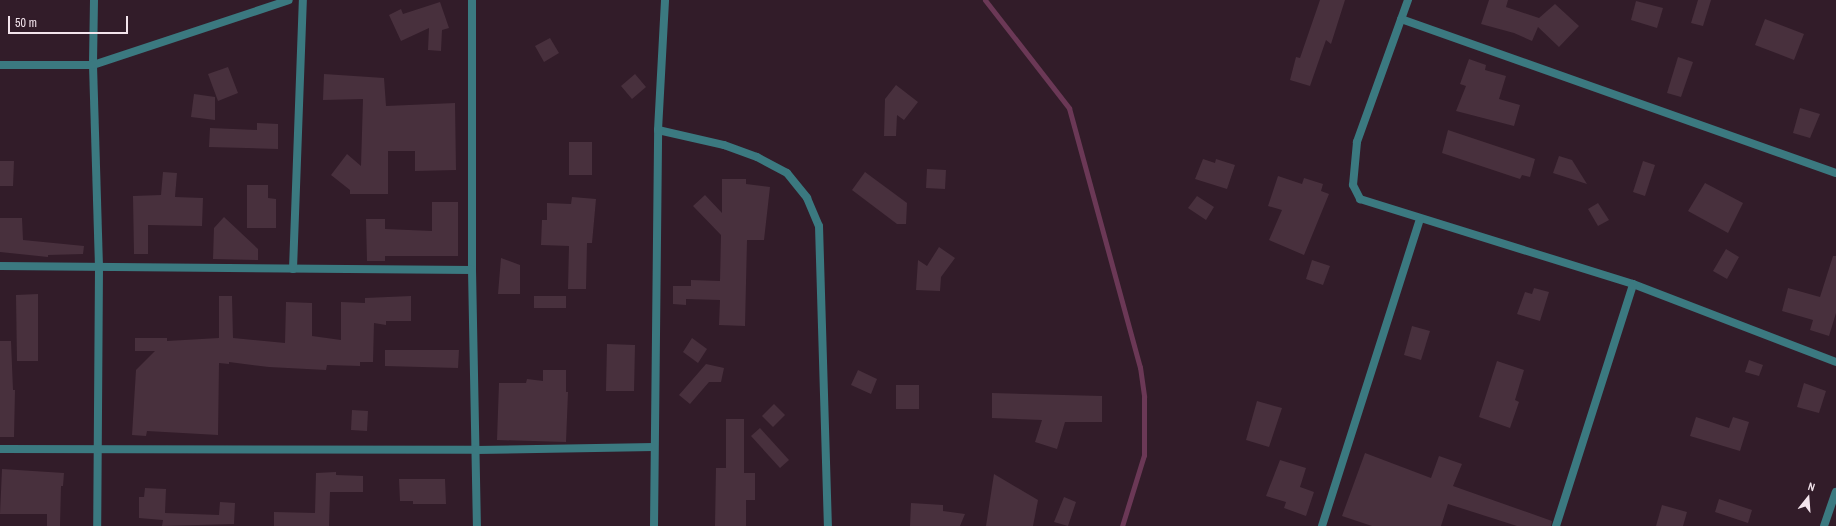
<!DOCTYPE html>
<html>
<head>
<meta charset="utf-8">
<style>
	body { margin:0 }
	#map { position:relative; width:1836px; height:526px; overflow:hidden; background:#321c29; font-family:"Archivo Narrow",sans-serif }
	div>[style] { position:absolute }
	.stream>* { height:5px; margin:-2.5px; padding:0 2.5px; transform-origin:2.5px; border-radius:2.5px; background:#6b3856 }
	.building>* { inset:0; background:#48303d }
	.street>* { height:8px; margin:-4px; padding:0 4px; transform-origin:4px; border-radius:4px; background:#3b7980 }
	span { translate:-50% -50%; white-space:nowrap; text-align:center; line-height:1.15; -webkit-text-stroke:3.5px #321c29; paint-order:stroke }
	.north { position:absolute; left:1788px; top:478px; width:40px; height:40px; -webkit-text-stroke:3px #321c29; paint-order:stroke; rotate:17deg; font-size:11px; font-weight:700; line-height:16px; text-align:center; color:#f3e4ec }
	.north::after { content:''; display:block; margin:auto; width:14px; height:18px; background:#f3e4ec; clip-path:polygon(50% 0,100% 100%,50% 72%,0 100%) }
	.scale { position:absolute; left:8px; top:16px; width:120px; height:18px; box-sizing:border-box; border:2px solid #f3e4ec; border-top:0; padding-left:5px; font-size:12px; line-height:14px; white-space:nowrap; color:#f3e4ec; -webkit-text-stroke:3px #321c29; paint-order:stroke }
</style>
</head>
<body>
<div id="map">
	<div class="stream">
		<i style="left:985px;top:0;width:137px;rotate:52.1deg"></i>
		<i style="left:1069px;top:108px;width:269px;rotate:74.7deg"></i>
		<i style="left:1140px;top:367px;width:30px;rotate:82deg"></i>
		<i style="left:1144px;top:397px;width:58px;rotate:90deg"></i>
		<i style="left:1144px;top:455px;width:74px;rotate:107.2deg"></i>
	</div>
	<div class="building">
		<i style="clip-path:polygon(1320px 0,1345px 0,1331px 44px,1326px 40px,1310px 86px,1290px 80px,1296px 57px,1300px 58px)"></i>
		<i style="clip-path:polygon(1489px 0,1508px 0,1506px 7px,1539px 18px,1555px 4px,1579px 26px,1559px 47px,1538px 27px,1532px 41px,1514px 33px,1481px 24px)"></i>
		<i style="clip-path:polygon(1698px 0,1711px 0,1703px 26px,1691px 23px)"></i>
		<i style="clip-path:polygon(1636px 1px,1663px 8px,1657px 28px,1631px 20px)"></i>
		<i style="clip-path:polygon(440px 2px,449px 28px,442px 30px,441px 51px,428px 50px,429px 28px,401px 41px,389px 15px,401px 9px,403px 14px)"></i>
		<i style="clip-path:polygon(1765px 19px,1804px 34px,1794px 60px,1755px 45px)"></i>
		<i style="clip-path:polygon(550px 38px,559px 53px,544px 62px,535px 46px)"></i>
		<i style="clip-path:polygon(1678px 57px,1693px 62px,1681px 97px,1667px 93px)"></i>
		<i style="clip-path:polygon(1469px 59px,1486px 65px,1485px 70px,1506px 76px,1499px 99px,1520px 105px,1514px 126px,1456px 111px,1466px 86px,1460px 84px)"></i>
		<i style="clip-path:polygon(228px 67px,238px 93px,218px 101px,208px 74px)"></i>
		<i style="clip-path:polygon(324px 74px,384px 78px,386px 106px,455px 103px,456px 170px,415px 171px,415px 151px,388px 151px,388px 194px,350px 194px,350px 190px,331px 175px,347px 154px,361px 166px,363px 99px,323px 100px)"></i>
		<i style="clip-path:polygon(635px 74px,646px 87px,632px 99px,621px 86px)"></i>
		<i style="clip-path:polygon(896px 85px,918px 102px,904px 120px,897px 115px,896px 136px,884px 136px,885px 99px)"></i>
		<i style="clip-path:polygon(194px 94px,215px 97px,215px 120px,191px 117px)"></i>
		<i style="clip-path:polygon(1800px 108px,1820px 114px,1810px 138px,1793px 133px)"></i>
		<i style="clip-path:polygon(257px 123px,278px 124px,278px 149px,209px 147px,210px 128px,257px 130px)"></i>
		<i style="clip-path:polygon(1448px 130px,1535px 159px,1530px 177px,1522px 175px,1520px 179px,1442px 153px)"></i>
		<i style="clip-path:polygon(569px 142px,592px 142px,592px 175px,569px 175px)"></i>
		<i style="clip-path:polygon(1559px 156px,1572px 160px,1587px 184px,1553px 173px)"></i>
		<i style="clip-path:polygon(1203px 159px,1215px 163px,1216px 159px,1235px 165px,1227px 189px,1195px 179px)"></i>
		<i style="clip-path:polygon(0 161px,14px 161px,13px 186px,0 186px)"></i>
		<i style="clip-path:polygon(1643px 161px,1655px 165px,1645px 196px,1633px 192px)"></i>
		<i style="clip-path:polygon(927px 169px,946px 170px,945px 189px,926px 188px)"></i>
		<i style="clip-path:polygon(163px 172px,177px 173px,175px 197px,203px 198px,202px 226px,148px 225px,148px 254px,134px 254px,133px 196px,161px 195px)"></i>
		<i style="clip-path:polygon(865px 172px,907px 203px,906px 224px,897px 224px,852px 190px)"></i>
		<i style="clip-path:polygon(1278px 176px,1302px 184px,1304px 178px,1323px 184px,1321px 191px,1329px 194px,1304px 255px,1269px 240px,1282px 210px,1268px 206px)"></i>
		<i style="clip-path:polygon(722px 179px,746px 179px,746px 184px,770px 187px,764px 240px,747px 240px,745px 326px,719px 325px,720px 300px,686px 299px,686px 305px,673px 304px,673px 286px,691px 286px,691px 280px,720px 281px,721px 235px,693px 206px,705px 195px,722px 213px)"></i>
		<i style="clip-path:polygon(1705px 183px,1743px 203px,1728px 233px,1688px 211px)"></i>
		<i style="clip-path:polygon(247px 185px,268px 185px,268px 198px,276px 199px,276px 228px,247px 228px)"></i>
		<i style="clip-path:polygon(1197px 196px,1214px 207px,1206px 220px,1188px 208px)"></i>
		<i style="clip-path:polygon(572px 197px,596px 199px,592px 243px,587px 243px,586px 289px,568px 289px,569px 246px,541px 245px,542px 220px,547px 220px,547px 203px,571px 204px)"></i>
		<i style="clip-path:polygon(432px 202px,458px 202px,458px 256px,385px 256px,385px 261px,367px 261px,366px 219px,385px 219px,385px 229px,432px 231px)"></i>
		<i style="clip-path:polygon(1598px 203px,1609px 220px,1598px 226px,1588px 209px)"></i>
		<i style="clip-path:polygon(224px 217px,258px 249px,258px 260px,213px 259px,214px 228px)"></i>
		<i style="clip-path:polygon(0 218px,22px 218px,23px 240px,84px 246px,83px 254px,48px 255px,48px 257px,0 252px)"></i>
		<i style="clip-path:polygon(939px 247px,955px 258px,941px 277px,940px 291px,916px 290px,918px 260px,927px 266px)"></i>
		<i style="clip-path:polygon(1726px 249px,1739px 257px,1727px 279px,1713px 271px)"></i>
		<i style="clip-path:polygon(1833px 256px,1836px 256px,1836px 313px,1829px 336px,1810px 330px,1813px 320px,1782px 311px,1788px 288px,1820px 297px)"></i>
		<i style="clip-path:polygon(501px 258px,520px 265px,520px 294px,498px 294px)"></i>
		<i style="clip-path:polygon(1312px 260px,1330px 266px,1323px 285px,1306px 279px)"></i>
		<i style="clip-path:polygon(1534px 288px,1549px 292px,1540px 321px,1517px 314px,1525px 292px,1532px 294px)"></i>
		<i style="clip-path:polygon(38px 294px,38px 361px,17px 361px,16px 295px)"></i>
		<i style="clip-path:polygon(219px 296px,232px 296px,233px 338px,285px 343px,286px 302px,312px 303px,312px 336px,341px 340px,341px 302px,365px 303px,365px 298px,411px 296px,411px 321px,386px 321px,386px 325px,374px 323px,373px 362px,360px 362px,360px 366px,327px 365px,326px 370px,269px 367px,229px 362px,229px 364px,219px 363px,218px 435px,147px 431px,146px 436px,132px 435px,136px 370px,155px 351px,135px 351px,135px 338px,167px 338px,167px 341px,219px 338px)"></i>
		<i style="clip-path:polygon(534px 296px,566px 296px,566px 308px,534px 308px)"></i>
		<i style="clip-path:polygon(1412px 326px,1430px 331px,1421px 360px,1404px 355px)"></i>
		<i style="clip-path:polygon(692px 338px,707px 349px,698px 363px,683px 352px)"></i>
		<i style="clip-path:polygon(0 341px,11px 341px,13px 390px,15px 390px,14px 437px,0 437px)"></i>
		<i style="clip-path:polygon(607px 344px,635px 345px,634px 391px,606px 391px)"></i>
		<i style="clip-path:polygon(385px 350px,459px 350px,458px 368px,385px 366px)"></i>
		<i style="clip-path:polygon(1749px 360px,1763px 365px,1759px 376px,1745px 372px)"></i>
		<i style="clip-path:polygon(1497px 361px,1524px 370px,1515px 400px,1519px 402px,1510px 428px,1479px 417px)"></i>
		<i style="clip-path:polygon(706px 364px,724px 368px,721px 382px,709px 382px,690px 404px,679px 395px)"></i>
		<i style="clip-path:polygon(543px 370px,566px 370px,566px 392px,568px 392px,566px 442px,497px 440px,499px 383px,526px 383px,527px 379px,543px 381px)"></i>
		<i style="clip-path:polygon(858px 370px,877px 379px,871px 394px,851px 385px)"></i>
		<i style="clip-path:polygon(1804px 383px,1826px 391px,1819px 413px,1797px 407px)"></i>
		<i style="clip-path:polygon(896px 385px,919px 385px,919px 409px,896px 409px)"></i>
		<i style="clip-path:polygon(992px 393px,1102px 396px,1102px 422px,1065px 422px,1057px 449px,1035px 442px,1042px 420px,992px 418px)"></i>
		<i style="clip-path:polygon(1257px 401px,1282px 408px,1269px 447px,1246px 440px)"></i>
		<i style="clip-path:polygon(774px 404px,785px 415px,773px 427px,762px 416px)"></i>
		<i style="clip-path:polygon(352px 410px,368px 411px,367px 431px,351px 430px)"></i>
		<i style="clip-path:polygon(1696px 417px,1729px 428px,1733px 417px,1749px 422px,1740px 451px,1690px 436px)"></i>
		<i style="clip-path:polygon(726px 419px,744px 419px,744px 473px,755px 473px,755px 500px,746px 500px,746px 526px,715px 526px,716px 468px,726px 468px)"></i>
		<i style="clip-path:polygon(760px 428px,789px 460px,780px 468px,751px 436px)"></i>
		<i style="clip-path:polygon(1365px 453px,1431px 478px,1439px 456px,1462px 464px,1453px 486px,1552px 521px,1551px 526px,1517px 526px,1448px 504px,1441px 526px,1372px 526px,1342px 516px)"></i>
		<i style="clip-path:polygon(1280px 460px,1306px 468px,1300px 487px,1314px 492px,1306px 516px,1284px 508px,1286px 502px,1266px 496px)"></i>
		<i style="clip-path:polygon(2px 469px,64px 473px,63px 486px,61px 486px,60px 526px,47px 526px,47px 514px,0 514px)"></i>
		<i style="clip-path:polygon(336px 472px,336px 475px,363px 476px,363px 492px,330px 492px,329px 526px,274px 526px,274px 512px,315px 513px,316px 473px)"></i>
		<i style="clip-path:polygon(994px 474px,1038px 500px,1033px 526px,986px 526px)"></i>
		<i style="clip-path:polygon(399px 479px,445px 479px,446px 504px,413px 504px,413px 501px,400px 501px)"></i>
		<i style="clip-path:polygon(145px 488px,166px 489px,165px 513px,219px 515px,220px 502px,235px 503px,234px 524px,162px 526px,163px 520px,139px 518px,139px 497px,144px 497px)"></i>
		<i style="clip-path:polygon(1064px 497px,1076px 502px,1068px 526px,1054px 522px)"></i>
		<i style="clip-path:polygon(1719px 499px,1752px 510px,1748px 523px,1715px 512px)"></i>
		<i style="clip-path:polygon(911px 503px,943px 505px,943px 511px,965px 514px,960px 526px,910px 526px)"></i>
		<i style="clip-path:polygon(1662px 505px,1687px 512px,1683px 526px,1656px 526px)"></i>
	</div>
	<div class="street">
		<i style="left:94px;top:0;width:65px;rotate:90.9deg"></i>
		<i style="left:93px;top:65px;width:203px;rotate:88.3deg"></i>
		<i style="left:99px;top:268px;width:258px;rotate:90.4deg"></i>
		<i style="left:472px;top:0;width:270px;rotate:90deg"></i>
		<i style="left:472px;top:270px;width:256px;rotate:88.9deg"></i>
		<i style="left:1408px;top:0;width:151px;rotate:109.8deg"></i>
		<i style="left:1357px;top:142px;width:43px;rotate:95.3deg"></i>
		<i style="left:1353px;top:185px;width:16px;rotate:63deg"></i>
		<i style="left:1360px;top:199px;width:286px;rotate:17.3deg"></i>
		<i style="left:1633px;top:284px;width:217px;rotate:21deg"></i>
		<i style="left:1401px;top:19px;width:461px;rotate:19.5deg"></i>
		<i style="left:0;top:65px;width:93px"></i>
		<i style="left:93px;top:65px;width:206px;rotate:-18.3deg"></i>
		<i style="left:658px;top:130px;width:68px;rotate:12.8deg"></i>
		<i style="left:724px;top:145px;width:35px;rotate:20deg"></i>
		<i style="left:757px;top:157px;width:34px;rotate:28deg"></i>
		<i style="left:787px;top:173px;width:32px;rotate:51deg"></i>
		<i style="left:807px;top:198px;width:30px;rotate:67deg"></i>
		<i style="left:819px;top:226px;width:300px;rotate:88.3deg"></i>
		<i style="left:0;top:266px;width:472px;rotate:0.5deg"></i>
		<i style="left:293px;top:269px;width:269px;rotate:-87.9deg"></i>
		<i style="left:0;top:449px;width:476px;rotate:0.1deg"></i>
		<i style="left:476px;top:450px;width:178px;rotate:-1deg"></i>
		<i style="left:654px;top:526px;width:396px;rotate:-89.4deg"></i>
		<i style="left:658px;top:130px;width:130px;rotate:-86.9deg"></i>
		<i style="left:1322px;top:526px;width:322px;rotate:-72.3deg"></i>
		<i style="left:1556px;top:526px;width:254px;rotate:-72.3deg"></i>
		<i style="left:1824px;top:526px;width:36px;rotate:-71deg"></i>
	</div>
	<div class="north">N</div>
	<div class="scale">50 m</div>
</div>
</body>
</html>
